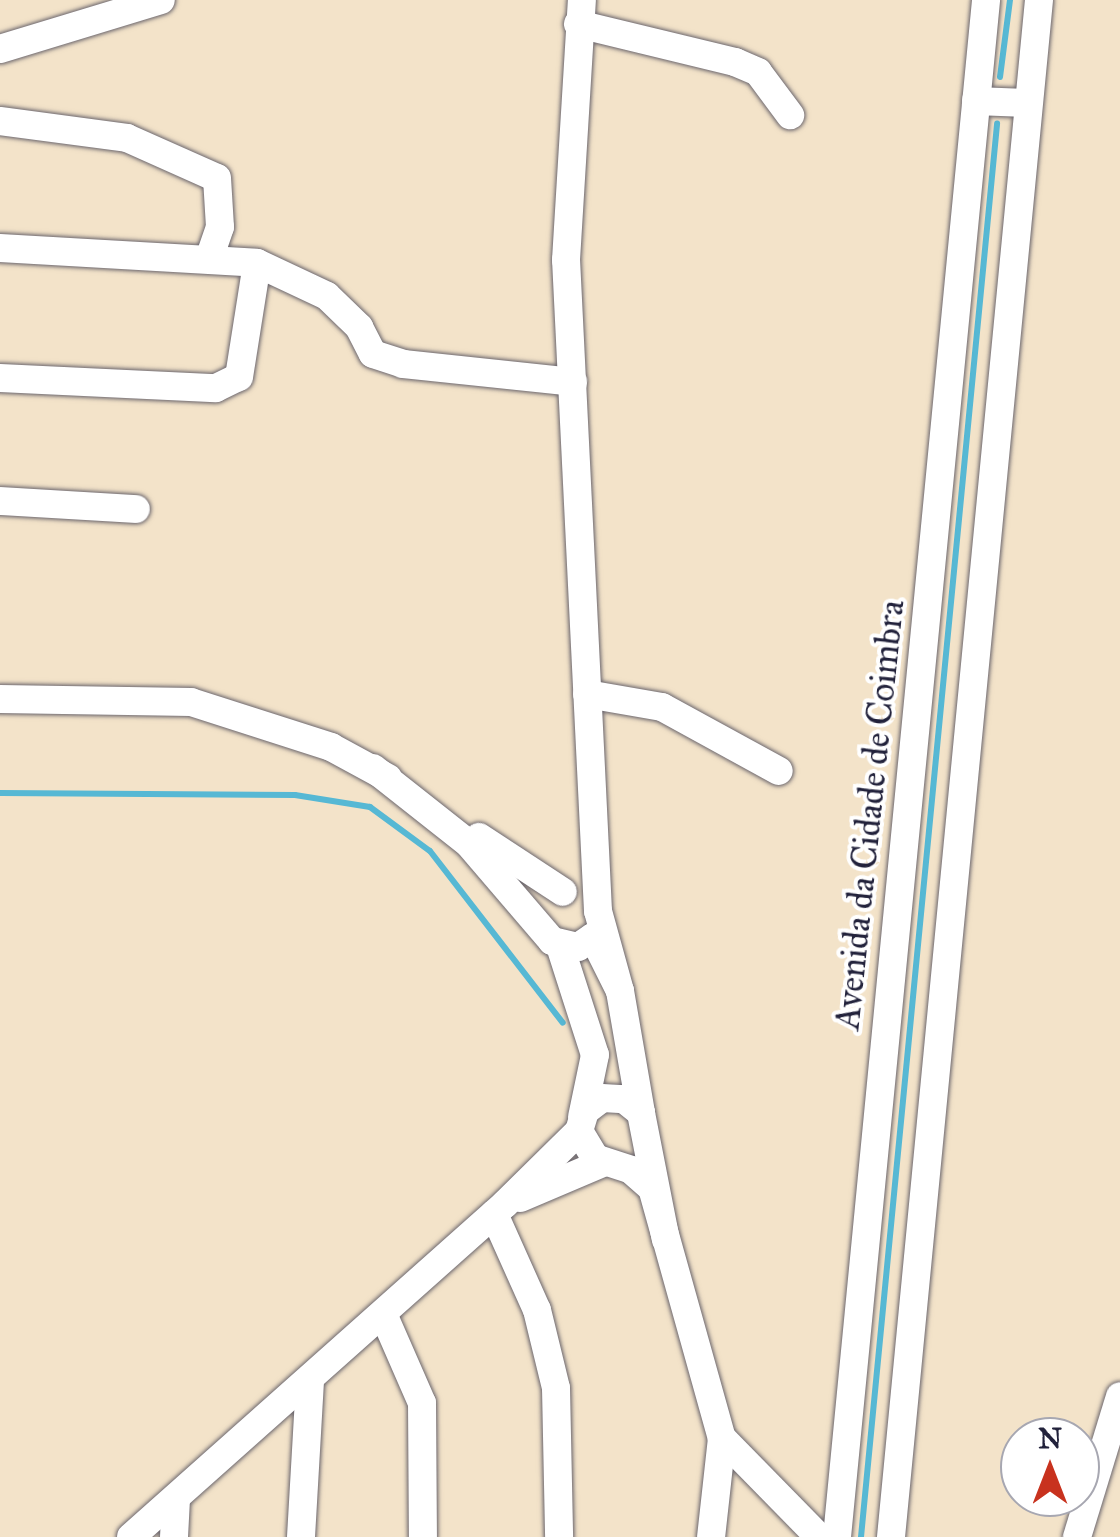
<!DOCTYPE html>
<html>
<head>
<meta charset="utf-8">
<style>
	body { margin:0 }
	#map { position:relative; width:1120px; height:1537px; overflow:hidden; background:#f3e3c9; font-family:"IM FELL Great Primer",serif }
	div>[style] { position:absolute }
	.stream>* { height:6px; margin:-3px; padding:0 3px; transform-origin:3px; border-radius:3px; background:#56b8d4 }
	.roads { filter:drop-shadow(0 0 2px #6b666d) drop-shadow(0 0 2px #6b666d) }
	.minor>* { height:28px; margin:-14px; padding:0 14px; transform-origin:14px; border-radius:14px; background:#fff }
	span { translate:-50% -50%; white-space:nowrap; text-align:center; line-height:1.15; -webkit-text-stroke:8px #fff; paint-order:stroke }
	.street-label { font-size:35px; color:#22223b }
	.north { position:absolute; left:1000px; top:1417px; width:100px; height:100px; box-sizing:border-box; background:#fff; border:2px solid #a7a7b1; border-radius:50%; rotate:0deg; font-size:28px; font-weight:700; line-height:40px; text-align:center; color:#22223b }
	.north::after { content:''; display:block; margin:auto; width:35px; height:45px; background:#c8321e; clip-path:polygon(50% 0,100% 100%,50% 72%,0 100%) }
</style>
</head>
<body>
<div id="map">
	<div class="stream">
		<i style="left:1000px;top:77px;width:78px;rotate:-82.6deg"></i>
		<i style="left:0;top:793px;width:295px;rotate:0.4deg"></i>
		<i style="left:295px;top:795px;width:76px;rotate:9.1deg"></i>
		<i style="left:370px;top:807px;width:74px;rotate:36.3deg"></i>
		<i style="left:430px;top:851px;width:217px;rotate:52.3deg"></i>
		<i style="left:861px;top:1537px;width:1420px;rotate:-84.5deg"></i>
	</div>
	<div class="roads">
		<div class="minor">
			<i style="left:578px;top:24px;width:162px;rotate:13.6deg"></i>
			<i style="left:735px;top:62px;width:25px;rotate:23deg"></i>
			<i style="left:758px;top:72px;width:54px;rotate:53.3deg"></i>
			<i style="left:0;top:49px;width:168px;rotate:-16.9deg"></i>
			<i style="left:976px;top:101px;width:50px;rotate:2.3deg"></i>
			<i style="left:0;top:121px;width:128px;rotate:7.6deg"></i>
			<i style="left:127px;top:138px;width:98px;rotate:24deg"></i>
			<i style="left:217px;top:178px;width:49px;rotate:86.5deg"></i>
			<i style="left:220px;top:227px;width:34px;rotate:109deg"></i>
			<i style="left:0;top:248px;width:257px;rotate:3.3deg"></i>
			<i style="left:257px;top:263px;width:77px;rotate:25.2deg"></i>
			<i style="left:327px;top:296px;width:45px;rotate:44.1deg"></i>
			<i style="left:359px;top:327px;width:30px;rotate:63deg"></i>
			<i style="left:373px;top:354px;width:32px;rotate:18deg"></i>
			<i style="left:403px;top:364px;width:171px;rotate:6deg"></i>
			<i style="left:0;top:378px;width:216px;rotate:2.7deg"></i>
			<i style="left:216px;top:388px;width:25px;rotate:-26deg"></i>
			<i style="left:239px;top:377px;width:115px;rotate:-81deg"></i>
			<i style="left:0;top:501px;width:136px;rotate:3.4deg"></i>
			<i style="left:587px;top:694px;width:76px;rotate:9.8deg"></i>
			<i style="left:662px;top:707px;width:133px;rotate:28.7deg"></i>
			<i style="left:0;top:699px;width:191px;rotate:0.9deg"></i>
			<i style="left:191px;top:702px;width:147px;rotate:17.8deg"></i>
			<i style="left:331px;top:747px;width:65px;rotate:28.5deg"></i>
			<i style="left:373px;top:768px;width:121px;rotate:38.3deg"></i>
			<i style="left:468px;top:843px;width:129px;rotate:49.4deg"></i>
			<i style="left:552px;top:941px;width:27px;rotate:13deg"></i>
			<i style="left:578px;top:947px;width:18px;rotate:-34deg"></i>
			<i style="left:593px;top:937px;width:60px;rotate:63.4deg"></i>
			<i style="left:620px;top:991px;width:83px;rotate:-105.4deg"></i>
			<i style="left:598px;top:911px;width:652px;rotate:-92.81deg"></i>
			<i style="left:566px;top:260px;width:260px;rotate:-86.5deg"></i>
			<i style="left:479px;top:837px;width:100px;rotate:33.2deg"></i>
			<i style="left:560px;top:946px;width:114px;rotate:72.2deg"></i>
			<i style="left:595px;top:1055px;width:63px;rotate:101.8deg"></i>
			<i style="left:620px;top:991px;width:124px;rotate:80.2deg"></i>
			<i style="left:579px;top:1131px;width:31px;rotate:59deg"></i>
			<i style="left:595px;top:1158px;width:38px;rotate:18deg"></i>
			<i style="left:631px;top:1170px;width:28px;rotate:41deg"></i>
			<i style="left:652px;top:1188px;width:260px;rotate:74.4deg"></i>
			<i style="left:722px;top:1438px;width:100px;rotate:96.3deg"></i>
			<i style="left:520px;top:1198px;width:92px;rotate:-23deg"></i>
			<i style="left:494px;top:1214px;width:105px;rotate:65.9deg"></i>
			<i style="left:537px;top:1310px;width:80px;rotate:76.3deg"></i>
			<i style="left:556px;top:1388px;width:149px;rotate:88.8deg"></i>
			<i style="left:384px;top:1316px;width:95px;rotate:66.4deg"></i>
			<i style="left:422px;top:1403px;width:134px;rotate:89.6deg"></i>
			<i style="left:722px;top:1438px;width:139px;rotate:45.6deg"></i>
			<i style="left:131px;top:1537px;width:501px;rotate:-41.68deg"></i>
			<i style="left:505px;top:1204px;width:104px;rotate:-44.6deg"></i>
			<i style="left:579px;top:1131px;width:21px;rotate:-73deg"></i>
			<i style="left:585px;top:1111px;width:21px;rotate:-37deg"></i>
			<i style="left:602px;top:1098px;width:22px;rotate:3deg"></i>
			<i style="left:624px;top:1099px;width:22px;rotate:39deg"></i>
			<i style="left:641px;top:1113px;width:129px;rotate:78.9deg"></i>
			<i style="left:174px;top:1537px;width:36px;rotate:-87deg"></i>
			<i style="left:301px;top:1537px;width:154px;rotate:-86.7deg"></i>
			<i style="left:837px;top:1537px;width:1544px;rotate:-84.46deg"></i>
			<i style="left:891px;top:1537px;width:1544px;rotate:-84.5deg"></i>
			<i style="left:1077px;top:1537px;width:147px;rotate:-73deg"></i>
		</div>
	</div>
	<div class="street-label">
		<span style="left:870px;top:815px;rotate:-84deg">Avenida da Cidade de Coimbra</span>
	</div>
	<div class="north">N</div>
</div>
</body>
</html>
